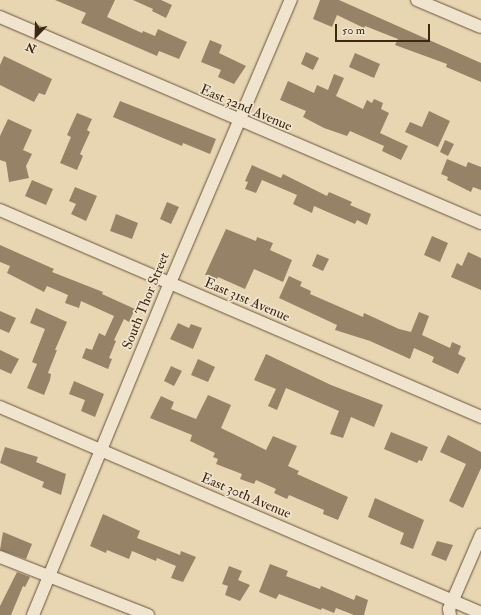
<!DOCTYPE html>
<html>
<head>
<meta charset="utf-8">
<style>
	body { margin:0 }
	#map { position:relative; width:481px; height:615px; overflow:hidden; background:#e8d6b3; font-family:"IM FELL Double Pica",serif }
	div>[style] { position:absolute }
	.building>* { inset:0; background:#968266 }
	.roads { filter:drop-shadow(0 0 1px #68543a) drop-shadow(0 0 1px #68543a) }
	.minor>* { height:12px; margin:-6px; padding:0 6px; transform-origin:6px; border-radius:6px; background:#f0e4ce }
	span { translate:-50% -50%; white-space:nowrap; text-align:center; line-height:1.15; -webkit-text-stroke:3.5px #f0e4ce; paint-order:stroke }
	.street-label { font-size:14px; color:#3e2812 }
	.north { position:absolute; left:16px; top:16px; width:40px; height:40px; -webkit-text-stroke:3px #f0e4ce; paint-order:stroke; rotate:203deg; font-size:11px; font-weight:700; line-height:16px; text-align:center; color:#3e2812 }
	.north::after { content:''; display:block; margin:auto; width:14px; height:18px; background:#3e2812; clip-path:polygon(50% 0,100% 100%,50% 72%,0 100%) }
	.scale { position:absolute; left:335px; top:24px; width:95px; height:18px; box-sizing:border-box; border:2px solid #3e2812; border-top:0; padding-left:5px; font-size:12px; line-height:14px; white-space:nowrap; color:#3e2812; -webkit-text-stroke:3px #f0e4ce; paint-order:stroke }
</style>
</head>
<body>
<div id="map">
	<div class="building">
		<i style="clip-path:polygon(55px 0,115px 0,107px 17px,142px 33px,143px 31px,155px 36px,158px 29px,187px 42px,179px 59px,159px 51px,157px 56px,81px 23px,86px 13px)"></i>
		<i style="clip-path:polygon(133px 0,161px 0,172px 5px,166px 18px,152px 11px,153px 9px)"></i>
		<i style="clip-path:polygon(320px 0,339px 0,481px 63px,481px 82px,446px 67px,447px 64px,395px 45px,398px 39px,365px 26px,364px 28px,337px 15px,332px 27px,313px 19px)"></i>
		<i style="clip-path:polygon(210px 40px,222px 45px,219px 53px,246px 66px,234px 84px,218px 77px,221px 70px,201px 62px)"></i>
		<i style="clip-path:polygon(306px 52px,319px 58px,313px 70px,301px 64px)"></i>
		<i style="clip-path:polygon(355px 53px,380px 64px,374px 78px,349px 67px)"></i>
		<i style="clip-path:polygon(4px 56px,52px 79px,45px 95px,39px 93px,34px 102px,0 85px,0 65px)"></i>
		<i style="clip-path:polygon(334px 74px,344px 78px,336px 96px,363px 109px,367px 100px,372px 103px,374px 99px,383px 103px,381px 109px,389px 113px,380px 133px,408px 146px,401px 160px,382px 151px,384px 146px,350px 131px,347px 136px,324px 128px,303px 117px,306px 111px,280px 100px,288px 81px,314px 93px,317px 85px,328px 90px)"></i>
		<i style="clip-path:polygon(120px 101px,216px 139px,210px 154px,183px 143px,182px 146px,113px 117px)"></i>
		<i style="clip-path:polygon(429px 111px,450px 121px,438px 147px,405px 132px,410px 122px,422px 127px)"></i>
		<i style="clip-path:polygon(77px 113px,92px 119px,87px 130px,90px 132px,80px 154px,83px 156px,77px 170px,60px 163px,71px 137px,67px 135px)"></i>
		<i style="clip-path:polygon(8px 119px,32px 130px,23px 150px,32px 154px,26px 166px,29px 178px,9px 182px,6px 162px,0 160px,0 136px)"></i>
		<i style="clip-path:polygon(445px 140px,454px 144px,448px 156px,440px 152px)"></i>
		<i style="clip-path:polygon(447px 159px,466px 167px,468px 162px,481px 167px,481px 190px,473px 187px,471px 192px,447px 180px,448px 177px,441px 174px)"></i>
		<i style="clip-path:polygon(252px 165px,281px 178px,283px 174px,327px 196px,329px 192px,352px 202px,350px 205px,371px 214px,367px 225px,357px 220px,355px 224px,314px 206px,312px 213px,293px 204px,297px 195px,262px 180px,256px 193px,245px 189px,248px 182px,245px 181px)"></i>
		<i style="clip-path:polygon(32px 180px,53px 189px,46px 205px,25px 196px)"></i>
		<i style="clip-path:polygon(75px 187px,97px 196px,86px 221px,71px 214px,76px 204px,69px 201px)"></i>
		<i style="clip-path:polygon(167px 202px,179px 207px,171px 224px,160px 219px)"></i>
		<i style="clip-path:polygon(116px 214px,138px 223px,132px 239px,110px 231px)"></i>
		<i style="clip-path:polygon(226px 229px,256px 241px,257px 237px,273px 243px,270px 250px,292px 260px,283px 282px,254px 269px,245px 289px,218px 277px,217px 279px,205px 275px)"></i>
		<i style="clip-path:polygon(432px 236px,448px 243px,440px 262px,424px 255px)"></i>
		<i style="clip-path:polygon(0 245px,54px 269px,52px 272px,103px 292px,102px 294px,135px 309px,129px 322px,124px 319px,114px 340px,116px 341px,109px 358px,112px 359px,108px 369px,82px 358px,86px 348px,92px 350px,99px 333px,105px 336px,114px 316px,81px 301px,79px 308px,65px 303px,68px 295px,47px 286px,44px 292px,7px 273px,10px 266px,0 262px)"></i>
		<i style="clip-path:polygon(468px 252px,481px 258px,481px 290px,451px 277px,457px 263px,462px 266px)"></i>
		<i style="clip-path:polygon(317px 254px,329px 259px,323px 271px,312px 266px)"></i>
		<i style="clip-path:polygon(289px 276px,302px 282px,300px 286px,311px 291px,310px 294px,363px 317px,364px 313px,399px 329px,411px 332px,419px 312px,429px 316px,422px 335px,450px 348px,452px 342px,461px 346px,458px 354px,466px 358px,458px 374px,432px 362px,434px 357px,414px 348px,410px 359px,370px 341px,335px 330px,337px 325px,279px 298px)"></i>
		<i style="clip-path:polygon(36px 308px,67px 322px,55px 350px,57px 350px,48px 373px,51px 374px,50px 380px,44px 395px,27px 388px,37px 364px,32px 362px,45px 329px,30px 323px)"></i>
		<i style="clip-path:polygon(0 311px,16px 318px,9px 333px,0 329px)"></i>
		<i style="clip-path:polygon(178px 323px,189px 328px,191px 324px,202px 328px,193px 349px,170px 339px)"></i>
		<i style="clip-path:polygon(0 350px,19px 359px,11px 374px,0 369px)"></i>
		<i style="clip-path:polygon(266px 354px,331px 385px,383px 405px,374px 427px,351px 417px,343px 438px,330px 434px,339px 411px,286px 388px,277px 410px,268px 406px,276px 389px,254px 380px)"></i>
		<i style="clip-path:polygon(198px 359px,215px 367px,208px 382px,191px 375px)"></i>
		<i style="clip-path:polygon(171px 366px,182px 371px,174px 386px,164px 381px)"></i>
		<i style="clip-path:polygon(74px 381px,104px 394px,95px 417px,81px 411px,85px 400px,69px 394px)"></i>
		<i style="clip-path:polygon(208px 395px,231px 405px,221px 428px,266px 450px,273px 436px,297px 446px,288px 466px,299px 471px,297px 474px,348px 497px,338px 520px,323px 514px,324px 510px,289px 495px,287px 499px,274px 493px,276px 489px,256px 480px,254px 484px,240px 479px,242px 474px,216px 464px,218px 459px,213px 457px,215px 453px,190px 441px,192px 435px,150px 418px,161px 396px,174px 402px,171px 409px,196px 419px)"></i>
		<i style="clip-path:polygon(391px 432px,428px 447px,422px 461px,419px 460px,417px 463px,384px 449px)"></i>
		<i style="clip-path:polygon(448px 435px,481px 452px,481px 468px,463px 508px,449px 501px,466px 464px,440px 452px)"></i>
		<i style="clip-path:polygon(5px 447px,38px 457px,36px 462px,66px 474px,61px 495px,42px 487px,44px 482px,0 463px)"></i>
		<i style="clip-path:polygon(375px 498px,424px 520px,413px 549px,400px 544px,404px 533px,368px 517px)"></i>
		<i style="clip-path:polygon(103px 514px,140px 531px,137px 538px,180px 555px,181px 551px,196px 557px,183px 582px,171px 578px,176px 566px,157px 558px,156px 561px,132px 551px,129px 559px,107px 550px,106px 553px,90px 546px)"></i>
		<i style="clip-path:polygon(3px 532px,32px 544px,26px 559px,0 550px)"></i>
		<i style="clip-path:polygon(437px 541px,453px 545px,446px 561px,431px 555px)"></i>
		<i style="clip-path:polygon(270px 564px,288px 571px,286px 576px,320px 589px,321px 586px,354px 600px,356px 595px,368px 600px,364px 615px,354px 615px,336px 608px,334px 613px,322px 608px,321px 610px,279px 594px,276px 599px,259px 592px)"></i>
		<i style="clip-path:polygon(229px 566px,242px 571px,238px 580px,250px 585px,240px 601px,225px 595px,228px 586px,222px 584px)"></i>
		<i style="clip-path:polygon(17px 572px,30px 577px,25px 587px,23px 586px,11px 615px,0 615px,0 606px)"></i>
	</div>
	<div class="roads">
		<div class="minor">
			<i style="left:417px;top:0;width:69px;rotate:22.9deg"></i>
			<i style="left:0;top:17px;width:523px;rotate:23.18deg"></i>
			<i style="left:0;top:210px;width:524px;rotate:23.28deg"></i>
			<i style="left:0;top:407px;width:523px;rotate:23.18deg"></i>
			<i style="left:0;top:557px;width:159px;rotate:21.4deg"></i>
			<i style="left:33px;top:615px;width:359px;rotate:-67.6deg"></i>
			<i style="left:170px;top:283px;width:308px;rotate:-66.9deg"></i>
			<i style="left:450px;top:615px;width:6px;rotate:-99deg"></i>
			<i style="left:449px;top:609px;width:81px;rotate:-66.6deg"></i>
		</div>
	</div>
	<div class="street-label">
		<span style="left:246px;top:108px;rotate:23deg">East 32nd Avenue</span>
		<span style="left:247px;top:300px;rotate:23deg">East 31st Avenue</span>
		<span style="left:146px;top:301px;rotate:-68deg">South Thor Street</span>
		<span style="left:246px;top:496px;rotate:23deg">East 30th Avenue</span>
	</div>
	<div class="north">N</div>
	<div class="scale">50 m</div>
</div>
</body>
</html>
